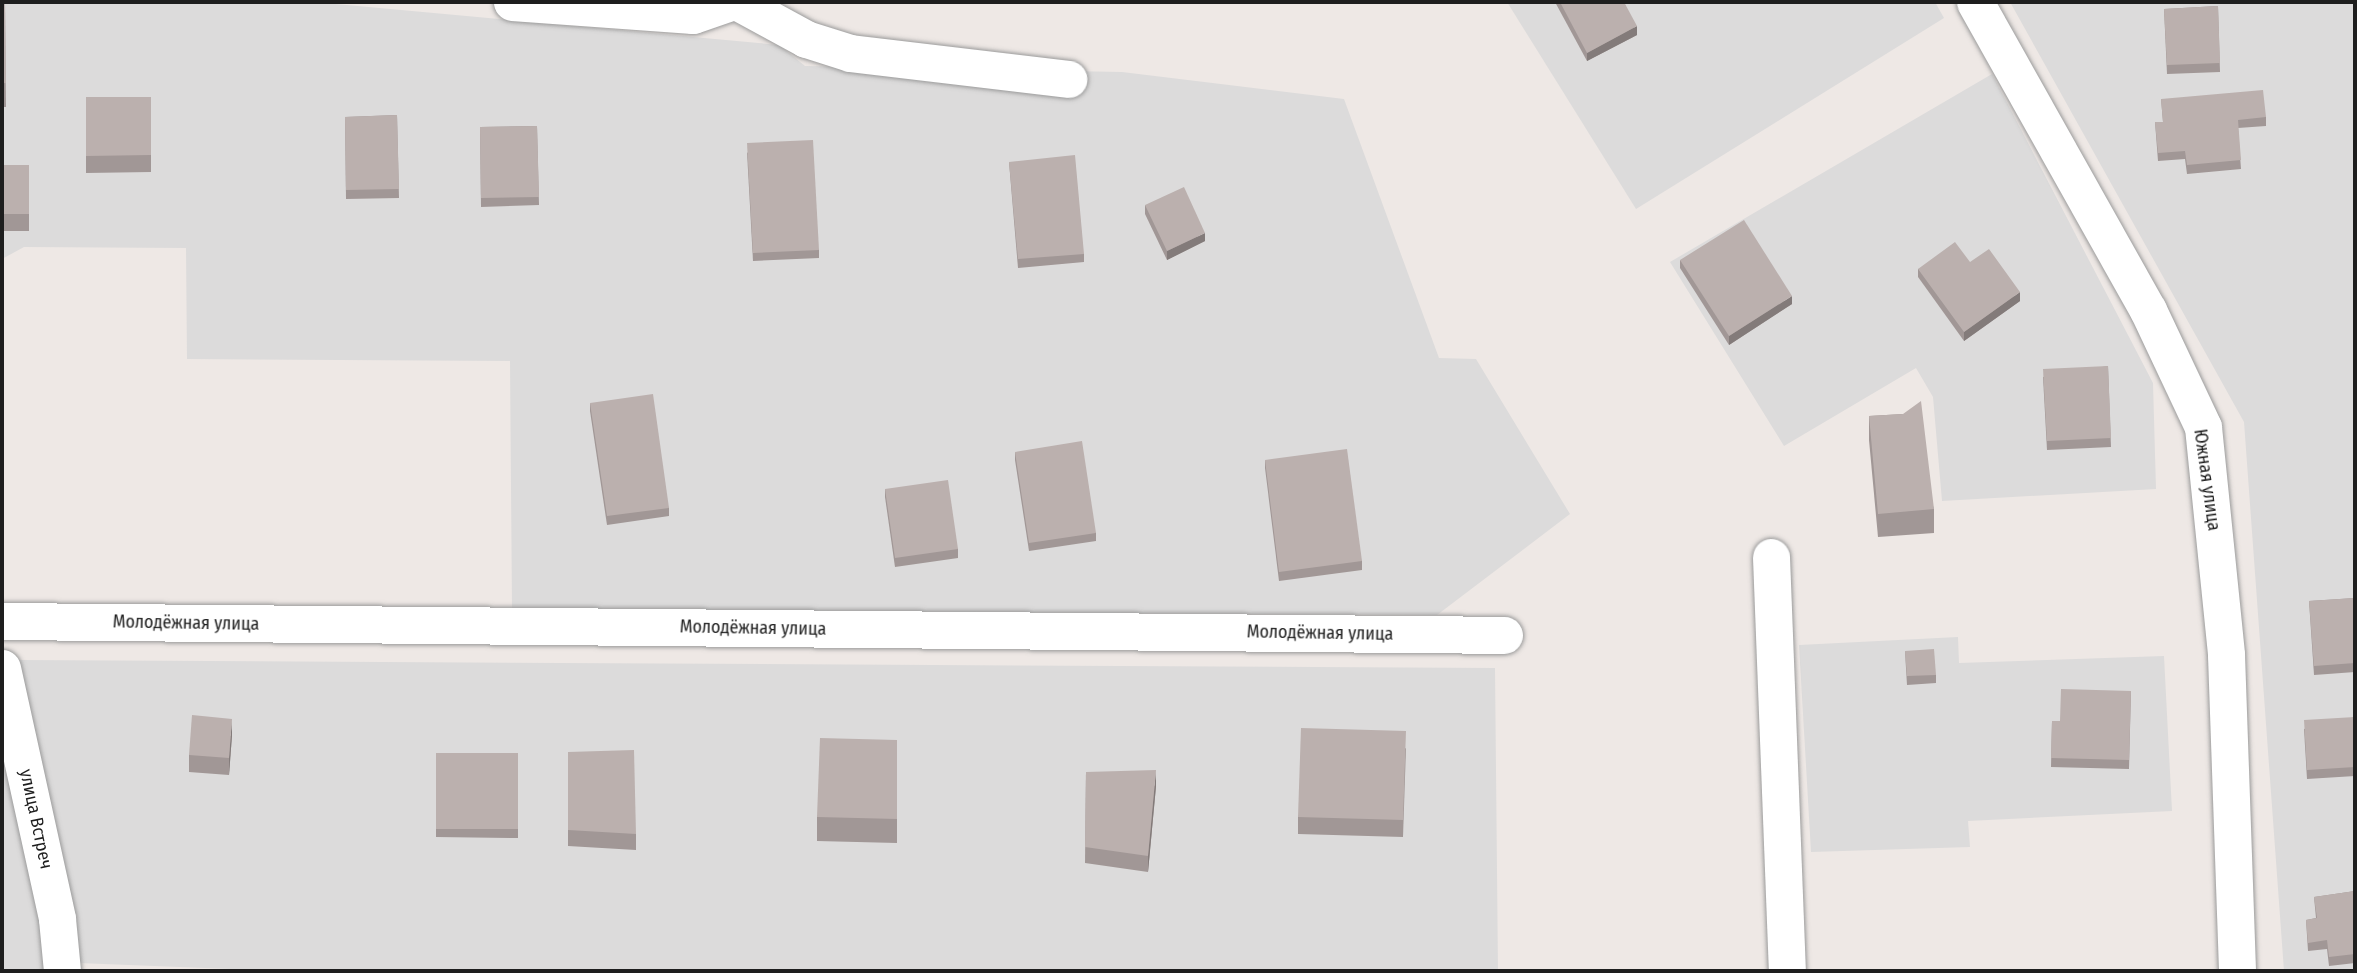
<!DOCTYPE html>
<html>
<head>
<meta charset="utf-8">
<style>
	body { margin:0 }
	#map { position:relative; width:2357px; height:973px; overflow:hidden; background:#eee8e5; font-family:"Fira Sans Condensed",sans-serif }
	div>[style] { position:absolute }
	.residential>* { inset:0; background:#dcdbdb }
	.roads { filter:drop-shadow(0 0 2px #9b9b9b) drop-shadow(0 0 2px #9b9b9b) }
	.minor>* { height:37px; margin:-18.5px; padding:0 18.5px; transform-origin:18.5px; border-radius:18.5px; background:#fff }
	.wall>* { inset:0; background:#a19796 }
	.shaded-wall>* { inset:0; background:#837b7a }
	.building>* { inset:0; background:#bbb0ae }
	span { translate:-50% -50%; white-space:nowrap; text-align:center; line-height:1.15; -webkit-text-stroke:5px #fff; paint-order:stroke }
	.street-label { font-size:18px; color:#1e1e1e }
	.frame { position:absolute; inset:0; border:4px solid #1e1e1e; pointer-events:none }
</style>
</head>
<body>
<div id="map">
	<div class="residential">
		<i style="clip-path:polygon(2px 2px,314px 2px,779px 45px,805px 66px,1122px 72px,1344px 99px,1439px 358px,1476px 359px,1570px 514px,1437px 615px,512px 609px,510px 361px,187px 359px,186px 248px,24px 247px,2px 259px)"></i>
		<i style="clip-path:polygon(1507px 2px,1935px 2px,1944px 18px,1636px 209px)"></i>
		<i style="clip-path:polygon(2010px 2px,2355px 2px,2355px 971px,2284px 971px,2244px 422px)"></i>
		<i style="clip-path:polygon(1992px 74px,2153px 383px,2156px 489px,1942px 501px,1933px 397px,1916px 368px,1784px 446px,1670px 262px)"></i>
		<i style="clip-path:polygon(1958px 637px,1959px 663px,2164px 656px,2172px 811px,1968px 821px,1970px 847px,1811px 852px,1799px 645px)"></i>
		<i style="clip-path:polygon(17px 660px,1495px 668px,1498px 971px,279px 971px,78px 963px,77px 971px,2px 971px,2px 667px)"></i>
	</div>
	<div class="roads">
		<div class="minor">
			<i style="left:512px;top:2px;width:181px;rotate:4.1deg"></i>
			<i style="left:693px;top:15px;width:39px;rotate:-19deg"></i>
			<i style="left:738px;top:2px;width:77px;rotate:28.6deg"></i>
			<i style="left:806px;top:39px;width:46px;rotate:17.7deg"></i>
			<i style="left:850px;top:53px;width:220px;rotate:6.8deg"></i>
			<i style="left:1975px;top:2px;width:353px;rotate:60.7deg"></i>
			<i style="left:2148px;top:310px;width:129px;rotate:64.8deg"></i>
			<i style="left:2203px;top:427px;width:229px;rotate:84.2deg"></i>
			<i style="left:2226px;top:655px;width:316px;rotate:88deg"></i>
			<i style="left:1771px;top:557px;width:414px;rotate:87.8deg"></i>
			<i style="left:2px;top:621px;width:1502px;rotate:0.53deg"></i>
			<i style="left:2px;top:668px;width:257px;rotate:77.6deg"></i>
			<i style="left:57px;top:919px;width:52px;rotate:84.5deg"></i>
		</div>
	</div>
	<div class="wall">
		<i style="clip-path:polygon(1555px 2px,1624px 2px,1637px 35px,1587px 61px)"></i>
		<i style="clip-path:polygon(2px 3px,5px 3px,6px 107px,2px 107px)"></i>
		<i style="clip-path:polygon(2218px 6px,2220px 72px,2167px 74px,2164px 9px)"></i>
		<i style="clip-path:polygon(86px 97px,151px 97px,151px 172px,86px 173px)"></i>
		<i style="clip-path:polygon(2161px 99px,2266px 117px,2266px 126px,2238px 128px,2241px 169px,2187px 174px,2185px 159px,2158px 161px,2155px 122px,2163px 122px)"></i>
		<i style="clip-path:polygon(397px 115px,399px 198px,346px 199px,345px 117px)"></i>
		<i style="clip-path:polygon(537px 126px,539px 205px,481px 207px,480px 127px)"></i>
		<i style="clip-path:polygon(747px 152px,819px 250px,819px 258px,753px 261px)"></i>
		<i style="clip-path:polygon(1009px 162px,1084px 254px,1084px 262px,1018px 268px)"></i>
		<i style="clip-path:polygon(2px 165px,29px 165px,29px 231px,2px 231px)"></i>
		<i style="clip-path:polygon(1145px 205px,1205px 241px,1167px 260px,1145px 214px)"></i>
		<i style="clip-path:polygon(1680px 260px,1792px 304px,1729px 345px,1680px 268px)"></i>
		<i style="clip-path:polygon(1970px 262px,2020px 301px,1964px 341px,1918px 277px,1918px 269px)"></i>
		<i style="clip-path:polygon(2108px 366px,2111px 447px,2047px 450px,2043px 377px)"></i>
		<i style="clip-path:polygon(590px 403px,669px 508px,669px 516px,607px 525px,590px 411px)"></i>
		<i style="clip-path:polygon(1903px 414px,1934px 509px,1934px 533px,1878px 537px,1869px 440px,1869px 416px)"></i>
		<i style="clip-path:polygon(1015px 452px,1096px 533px,1096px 541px,1029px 551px,1015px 460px)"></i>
		<i style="clip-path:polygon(1265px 460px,1362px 561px,1362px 570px,1279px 581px,1265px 468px)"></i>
		<i style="clip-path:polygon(885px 489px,958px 549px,958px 558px,895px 567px,885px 497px)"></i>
		<i style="clip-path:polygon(2355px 598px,2355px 672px,2314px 675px,2309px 601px)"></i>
		<i style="clip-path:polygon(1905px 651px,1936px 675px,1936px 683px,1907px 685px)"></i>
		<i style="clip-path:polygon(2131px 691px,2129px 769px,2051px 767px,2052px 721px,2060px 721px)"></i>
		<i style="clip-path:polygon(2355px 717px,2355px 776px,2307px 779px,2304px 729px)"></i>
		<i style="clip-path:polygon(232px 735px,229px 775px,189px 772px,189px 755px)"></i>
		<i style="clip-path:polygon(897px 740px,897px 843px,817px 841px,817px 817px)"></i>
		<i style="clip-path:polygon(1406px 748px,1403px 837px,1298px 834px,1298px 817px)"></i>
		<i style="clip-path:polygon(568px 752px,636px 834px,636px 850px,568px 846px)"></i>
		<i style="clip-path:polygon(436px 753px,518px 753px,518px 838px,436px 837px)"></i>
		<i style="clip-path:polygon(1086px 772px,1156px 786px,1148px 872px,1085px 863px)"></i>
		<i style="clip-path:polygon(2355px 891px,2355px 963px,2329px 966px,2327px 949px,2308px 951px,2306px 920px,2316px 918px,2314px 897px)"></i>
	</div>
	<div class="shaded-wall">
		<i style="clip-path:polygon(1637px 26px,1637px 35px,1587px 61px,1587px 53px)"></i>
		<i style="clip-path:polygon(1205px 233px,1205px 241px,1167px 260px,1167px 251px)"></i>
		<i style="clip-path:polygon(2020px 292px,2020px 301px,1964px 341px,1964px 332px)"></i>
		<i style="clip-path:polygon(1792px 296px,1792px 304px,1729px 345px,1729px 336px)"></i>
		<i style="clip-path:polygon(232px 719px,232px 735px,229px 775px,229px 758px)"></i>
		<i style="clip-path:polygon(1156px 770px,1156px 786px,1148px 872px,1148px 856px)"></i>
	</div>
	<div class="building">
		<i style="clip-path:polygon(1560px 2px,1624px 2px,1637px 26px,1587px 53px)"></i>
		<i style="clip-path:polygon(2px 3px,5px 3px,6px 83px,2px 83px)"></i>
		<i style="clip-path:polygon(2218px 6px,2220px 63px,2167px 65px,2164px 9px)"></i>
		<i style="clip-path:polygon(2263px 90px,2266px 117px,2238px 120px,2241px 160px,2187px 165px,2185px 151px,2158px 153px,2155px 122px,2163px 122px,2161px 99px)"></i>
		<i style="clip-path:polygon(86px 97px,151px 97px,151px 155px,86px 156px)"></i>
		<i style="clip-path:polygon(397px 115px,399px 189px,346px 190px,345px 117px)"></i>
		<i style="clip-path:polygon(537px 126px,539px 197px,481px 198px,480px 127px)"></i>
		<i style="clip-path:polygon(813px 140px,819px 250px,753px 253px,747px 143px)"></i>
		<i style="clip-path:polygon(1075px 155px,1084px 254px,1018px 259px,1009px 162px)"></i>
		<i style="clip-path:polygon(2px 165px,29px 165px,29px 214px,2px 214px)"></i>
		<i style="clip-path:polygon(1184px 187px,1205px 233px,1167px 251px,1145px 205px)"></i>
		<i style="clip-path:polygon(1744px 220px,1792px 296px,1729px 336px,1680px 260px)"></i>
		<i style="clip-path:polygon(1955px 242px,1970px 262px,1989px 249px,2020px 292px,1964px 332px,1918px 269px)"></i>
		<i style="clip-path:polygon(2108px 366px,2111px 438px,2047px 441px,2043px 369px)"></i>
		<i style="clip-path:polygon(653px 394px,669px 508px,607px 516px,590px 403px)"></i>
		<i style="clip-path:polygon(1921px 401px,1934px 509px,1878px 514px,1869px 416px,1903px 414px)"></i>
		<i style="clip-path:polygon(1082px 441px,1096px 533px,1029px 543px,1015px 452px)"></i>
		<i style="clip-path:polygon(1347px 449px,1362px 561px,1279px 572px,1265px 460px)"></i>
		<i style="clip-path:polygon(948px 480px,958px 549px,895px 558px,885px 489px)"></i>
		<i style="clip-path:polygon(2355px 598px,2355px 663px,2314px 666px,2309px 601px)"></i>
		<i style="clip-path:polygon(1934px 649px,1936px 675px,1907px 676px,1905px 651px)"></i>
		<i style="clip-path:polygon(2061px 689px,2131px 691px,2129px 760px,2051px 758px,2052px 721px,2060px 721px)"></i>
		<i style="clip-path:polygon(192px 715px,232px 719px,229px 758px,189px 755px)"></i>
		<i style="clip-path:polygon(2355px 717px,2355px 767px,2307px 770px,2304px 720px)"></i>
		<i style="clip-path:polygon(1301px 728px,1406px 731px,1403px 820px,1298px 817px)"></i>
		<i style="clip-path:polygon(820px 738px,897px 740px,897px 819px,817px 817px)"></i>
		<i style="clip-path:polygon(634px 750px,636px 834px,568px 830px,568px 752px)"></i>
		<i style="clip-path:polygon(436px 753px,518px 753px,518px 829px,436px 829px)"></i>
		<i style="clip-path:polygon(1156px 770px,1148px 856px,1085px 847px,1086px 772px)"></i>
		<i style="clip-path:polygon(2355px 891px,2355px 954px,2329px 957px,2327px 940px,2308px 943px,2306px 920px,2317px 918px,2314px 897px)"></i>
	</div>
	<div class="street-label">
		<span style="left:2207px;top:480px;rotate:82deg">Южная улица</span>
		<span style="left:186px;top:623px;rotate:1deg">Молодёжная улица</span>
		<span style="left:753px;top:628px;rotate:1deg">Молодёжная улица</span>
		<span style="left:1320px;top:633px;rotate:1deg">Молодёжная улица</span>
		<span style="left:36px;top:819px;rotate:78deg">улица Встреч</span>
	</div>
	<div class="frame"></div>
</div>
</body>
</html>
